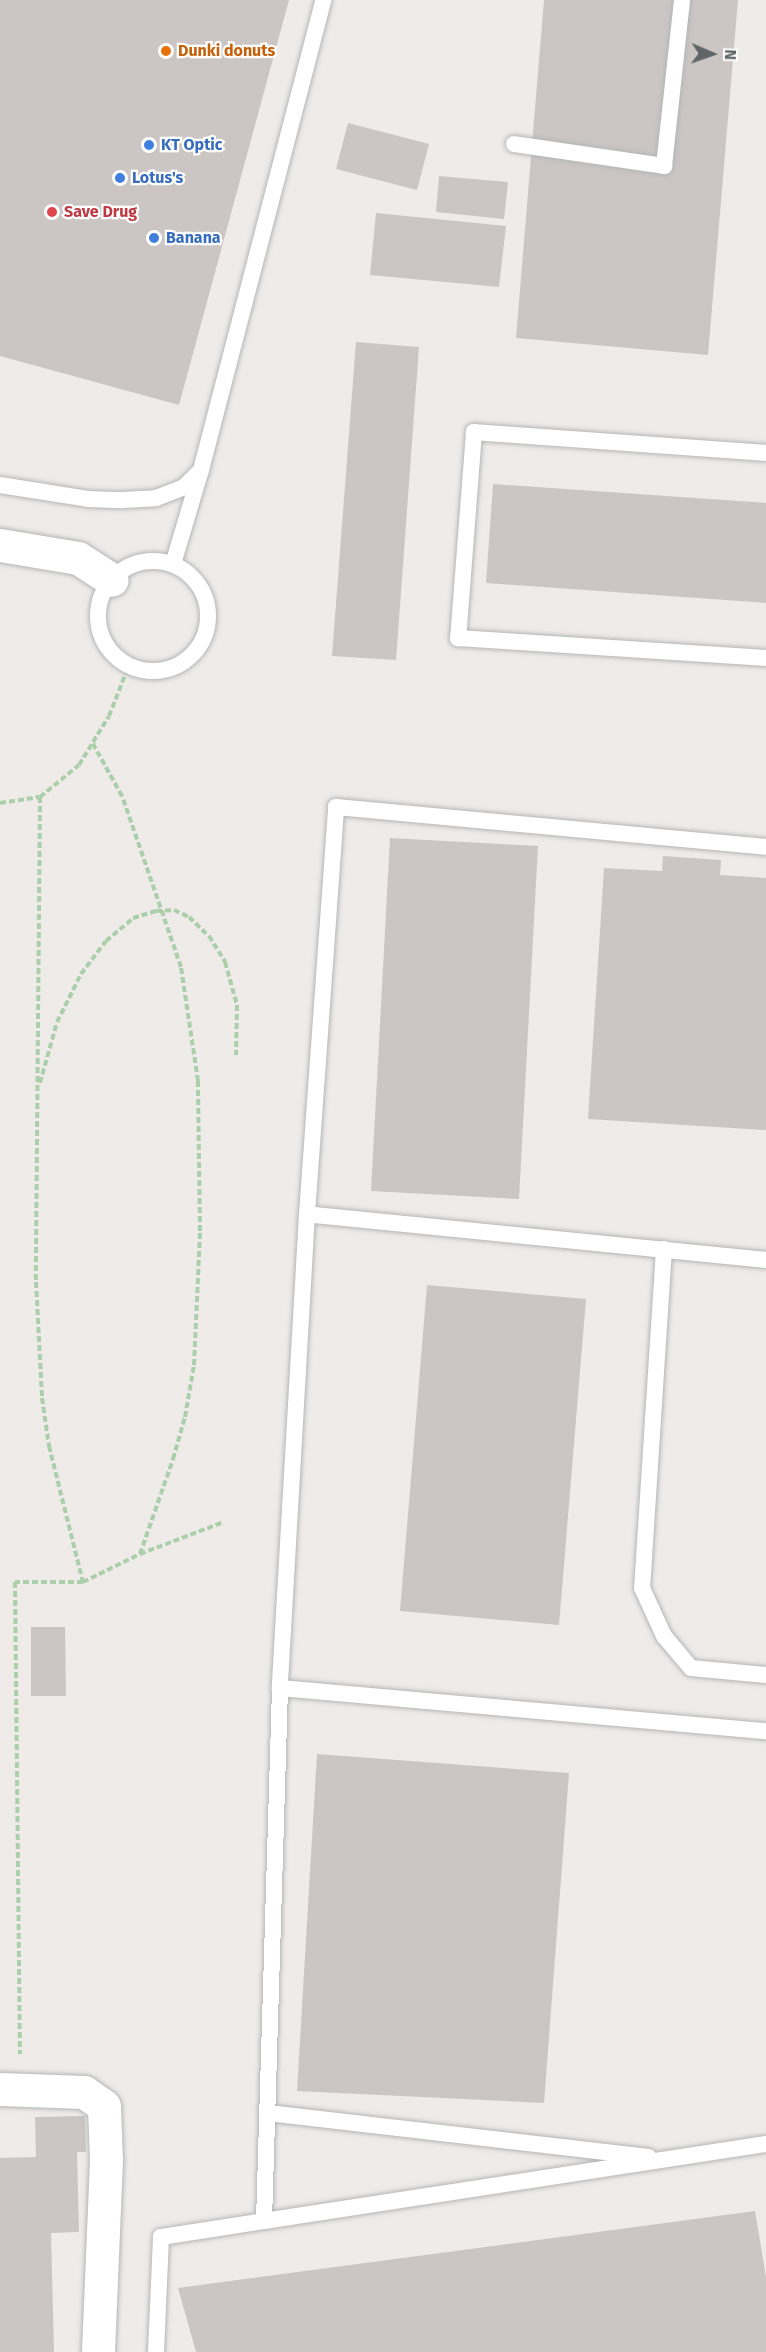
<!DOCTYPE html>
<html>
<head>
<meta charset="utf-8">
<style>
	body { margin:0 }
	#map { position:relative; width:766px; height:2352px; overflow:hidden; background:#efebe8; font-family:"Fira Sans",sans-serif }
	div>[style] { position:absolute }
	.building>* { inset:0; background:#cbc6c4 }
	.path>* { height:4px; margin-top:-2px; transform-origin:0; background:repeating-linear-gradient(90deg,#abcfaa 0 6px,transparent 0 9px) }
	.roads { filter:drop-shadow(0 0 2px #b2b6b8) drop-shadow(0 0 2px #b2b6b8) }
	.service>* { height:16px; margin:-8px; padding:0 8px; transform-origin:8px; border-radius:8px; background:#fff }
	.service>.ring { margin:-8px; padding:0; box-sizing:content-box; background:none; border:16px solid #fff; border-radius:50% }
	.minor>* { height:33px; margin:-16.5px; padding:0 16.5px; transform-origin:16.5px; border-radius:16.5px; background:#fff }
	.dots>* { width:16px; height:16px; translate:-50% -50%; box-sizing:border-box; border:3px solid #fff; border-radius:50% }
	span { translate:-50% -50%; white-space:nowrap; text-align:center; line-height:1.15; -webkit-text-stroke:4.5px #fff; paint-order:stroke }
	.food-label { font-size:16px; color:#c56008; font-weight:700 }
	.left { translate:0 -50%; text-align:left }
	.shop-label { font-size:16px; color:#366cbe; font-weight:700 }
	.health-label { font-size:16px; color:#be3a42; font-weight:700 }
	.north { position:absolute; left:682px; top:24px; width:60px; height:60px; -webkit-text-stroke:4px #fff; paint-order:stroke; rotate:92deg; font-size:16px; font-weight:700; line-height:24px; text-align:center; color:#5f6466 }
	.north::after { content:''; display:block; margin:auto; width:21px; height:27px; background:#5f6466; clip-path:polygon(50% 0,100% 100%,50% 72%,0 100%) }
</style>
</head>
<body>
<div id="map">
	<div class="building">
		<i style="clip-path:polygon(0 0,289px 0,179px 405px,0 356px)"></i>
		<i style="clip-path:polygon(544px 0,738px 0,708px 355px,516px 338px)"></i>
		<i style="clip-path:polygon(348px 123px,429px 144px,417px 190px,336px 169px)"></i>
		<i style="clip-path:polygon(439px 176px,508px 182px,504px 219px,436px 212px)"></i>
		<i style="clip-path:polygon(376px 213px,506px 226px,499px 287px,370px 275px)"></i>
		<i style="clip-path:polygon(356px 342px,419px 347px,396px 660px,332px 656px)"></i>
		<i style="clip-path:polygon(493px 484px,766px 503px,766px 603px,486px 583px)"></i>
		<i style="clip-path:polygon(390px 838px,538px 846px,519px 1199px,371px 1191px)"></i>
		<i style="clip-path:polygon(663px 856px,721px 860px,720px 875px,766px 878px,766px 1130px,588px 1119px,604px 868px,662px 871px)"></i>
		<i style="clip-path:polygon(427px 1285px,586px 1299px,559px 1625px,400px 1611px)"></i>
		<i style="clip-path:polygon(31px 1627px,65px 1627px,66px 1696px,31px 1696px)"></i>
		<i style="clip-path:polygon(317px 1754px,569px 1773px,544px 2103px,297px 2091px)"></i>
		<i style="clip-path:polygon(85px 2116px,86px 2152px,77px 2152px,79px 2232px,51px 2233px,54px 2352px,0 2352px,0 2158px,36px 2157px,35px 2117px)"></i>
		<i style="clip-path:polygon(755px 2211px,766px 2277px,766px 2352px,196px 2352px,178px 2288px)"></i>
	</div>
	<div class="path">
		<i style="left:40px;top:797px;width:50px;rotate:-39.4deg"></i>
		<i style="left:79px;top:765px;width:57px;rotate:-58.5deg"></i>
		<i style="left:109px;top:716px;width:55px;rotate:-68.6deg"></i>
		<i style="left:0;top:803px;width:40px;rotate:-8.5deg"></i>
		<i style="left:40px;top:797px;width:485px;rotate:90.5deg"></i>
		<i style="left:36px;top:1282px;width:116px;rotate:87deg"></i>
		<i style="left:42px;top:1398px;width:49px;rotate:81.7deg"></i>
		<i style="left:49px;top:1446px;width:140px;rotate:76deg"></i>
		<i style="left:83px;top:1582px;width:68px;rotate:180deg"></i>
		<i style="left:15px;top:1582px;width:472px;rotate:89.4deg"></i>
		<i style="left:40px;top:1083px;width:63px;rotate:-74.4deg"></i>
		<i style="left:57px;top:1022px;width:54px;rotate:-63.4deg"></i>
		<i style="left:81px;top:974px;width:41px;rotate:-52.9deg"></i>
		<i style="left:106px;top:941px;width:35px;rotate:-40deg"></i>
		<i style="left:133px;top:918px;width:24px;rotate:-17deg"></i>
		<i style="left:156px;top:911px;width:18px;rotate:-3deg"></i>
		<i style="left:174px;top:910px;width:17px;rotate:25deg"></i>
		<i style="left:189px;top:917px;width:28px;rotate:44deg"></i>
		<i style="left:209px;top:936px;width:31px;rotate:58deg"></i>
		<i style="left:225px;top:962px;width:45px;rotate:74.4deg"></i>
		<i style="left:237px;top:1005px;width:50px;rotate:91.1deg"></i>
		<i style="left:140px;top:1554px;width:90px;rotate:-20.9deg"></i>
		<i style="left:83px;top:1582px;width:64px;rotate:-26.2deg"></i>
		<i style="left:140px;top:1554px;width:101px;rotate:-70.8deg"></i>
		<i style="left:173px;top:1459px;width:44px;rotate:-74.1deg"></i>
		<i style="left:185px;top:1417px;width:53px;rotate:-80.2deg"></i>
		<i style="left:194px;top:1365px;width:134px;rotate:-87.4deg"></i>
		<i style="left:200px;top:1231px;width:150px;rotate:-90.8deg"></i>
		<i style="left:198px;top:1081px;width:115px;rotate:-98.5deg"></i>
		<i style="left:181px;top:967px;width:181px;rotate:-109deg"></i>
		<i style="left:122px;top:796px;width:62px;rotate:-119.1deg"></i>
	</div>
	<div class="roads">
		<div class="service">
			<i style="left:514px;top:144px;width:152px;rotate:8.3deg"></i>
			<i style="left:664px;top:166px;width:167px;rotate:-83.8deg"></i>
			<i style="left:766px;top:453px;width:293px;rotate:-175.9deg"></i>
			<i style="left:474px;top:432px;width:207px;rotate:94.4deg"></i>
			<i style="left:458px;top:638px;width:309px;rotate:3.7deg"></i>
			<i style="left:0;top:485px;width:89px;rotate:9deg"></i>
			<i style="left:88px;top:499px;width:34px;rotate:2deg"></i>
			<i style="left:122px;top:500px;width:34px;rotate:-3deg"></i>
			<i style="left:156px;top:498px;width:30px;rotate:-21deg"></i>
			<i style="left:184px;top:487px;width:20px;rotate:-45deg"></i>
			<i class="ring" style="left:98px;top:561px;width:94px;height:94px"></i>
			<i style="left:173px;top:564px;width:98px;rotate:-73.4deg"></i>
			<i style="left:201px;top:470px;width:486px;rotate:-75.4deg"></i>
			<i style="left:307px;top:1214px;width:408px;rotate:-85.9deg"></i>
			<i style="left:336px;top:807px;width:432px;rotate:5.3deg"></i>
			<i style="left:664px;top:1249px;width:340px;rotate:93.7deg"></i>
			<i style="left:642px;top:1588px;width:53px;rotate:65.4deg"></i>
			<i style="left:664px;top:1636px;width:42px;rotate:49.8deg"></i>
			<i style="left:691px;top:1668px;width:75px;rotate:5.3deg"></i>
			<i style="left:766px;top:1260px;width:461px;rotate:-174.3deg"></i>
			<i style="left:307px;top:1214px;width:475px;rotate:93.3deg"></i>
			<i style="left:280px;top:1688px;width:488px;rotate:5.1deg"></i>
			<i style="left:268px;top:2113px;width:383px;rotate:6.6deg"></i>
			<i style="left:264px;top:2221px;width:508px;rotate:-8.72deg"></i>
			<i style="left:156px;top:2352px;width:115px;rotate:-87.5deg"></i>
			<i style="left:161px;top:2237px;width:104px;rotate:-8.8deg"></i>
			<i style="left:264px;top:2221px;width:533px;rotate:-88.28deg"></i>
		</div>
		<div class="minor">
			<i style="left:0;top:545px;width:79px;rotate:9.5deg"></i>
			<i style="left:78px;top:558px;width:40px;rotate:32.9deg"></i>
			<i style="left:0;top:2089px;width:84px;rotate:2deg"></i>
			<i style="left:84px;top:2092px;width:24px;rotate:35deg"></i>
			<i style="left:104px;top:2106px;width:54px;rotate:87.9deg"></i>
			<i style="left:106px;top:2160px;width:192px;rotate:92.4deg"></i>
		</div>
	</div>
	<div class="dots">
		<i style="left:166px;top:51px;background:#e8710a"></i>
		<i style="left:149px;top:145px;background:#3f7fe0"></i>
		<i style="left:120px;top:178px;background:#3f7fe0"></i>
		<i style="left:52px;top:212px;background:#e0444e"></i>
		<i style="left:154px;top:238px;background:#3f7fe0"></i>
	</div>
	<div class="food-label">
		<span class="left" style="left:178px;top:51px">Dunki donuts</span>
	</div>
	<div class="shop-label">
		<span class="left" style="left:161px;top:145px">KT Optic</span>
		<span class="left" style="left:132px;top:178px">Lotus's</span>
		<span class="left" style="left:166px;top:238px">Banana</span>
	</div>
	<div class="health-label">
		<span class="left" style="left:64px;top:212px">Save Drug</span>
	</div>
	<div class="north">N</div>
</div>
</body>
</html>
